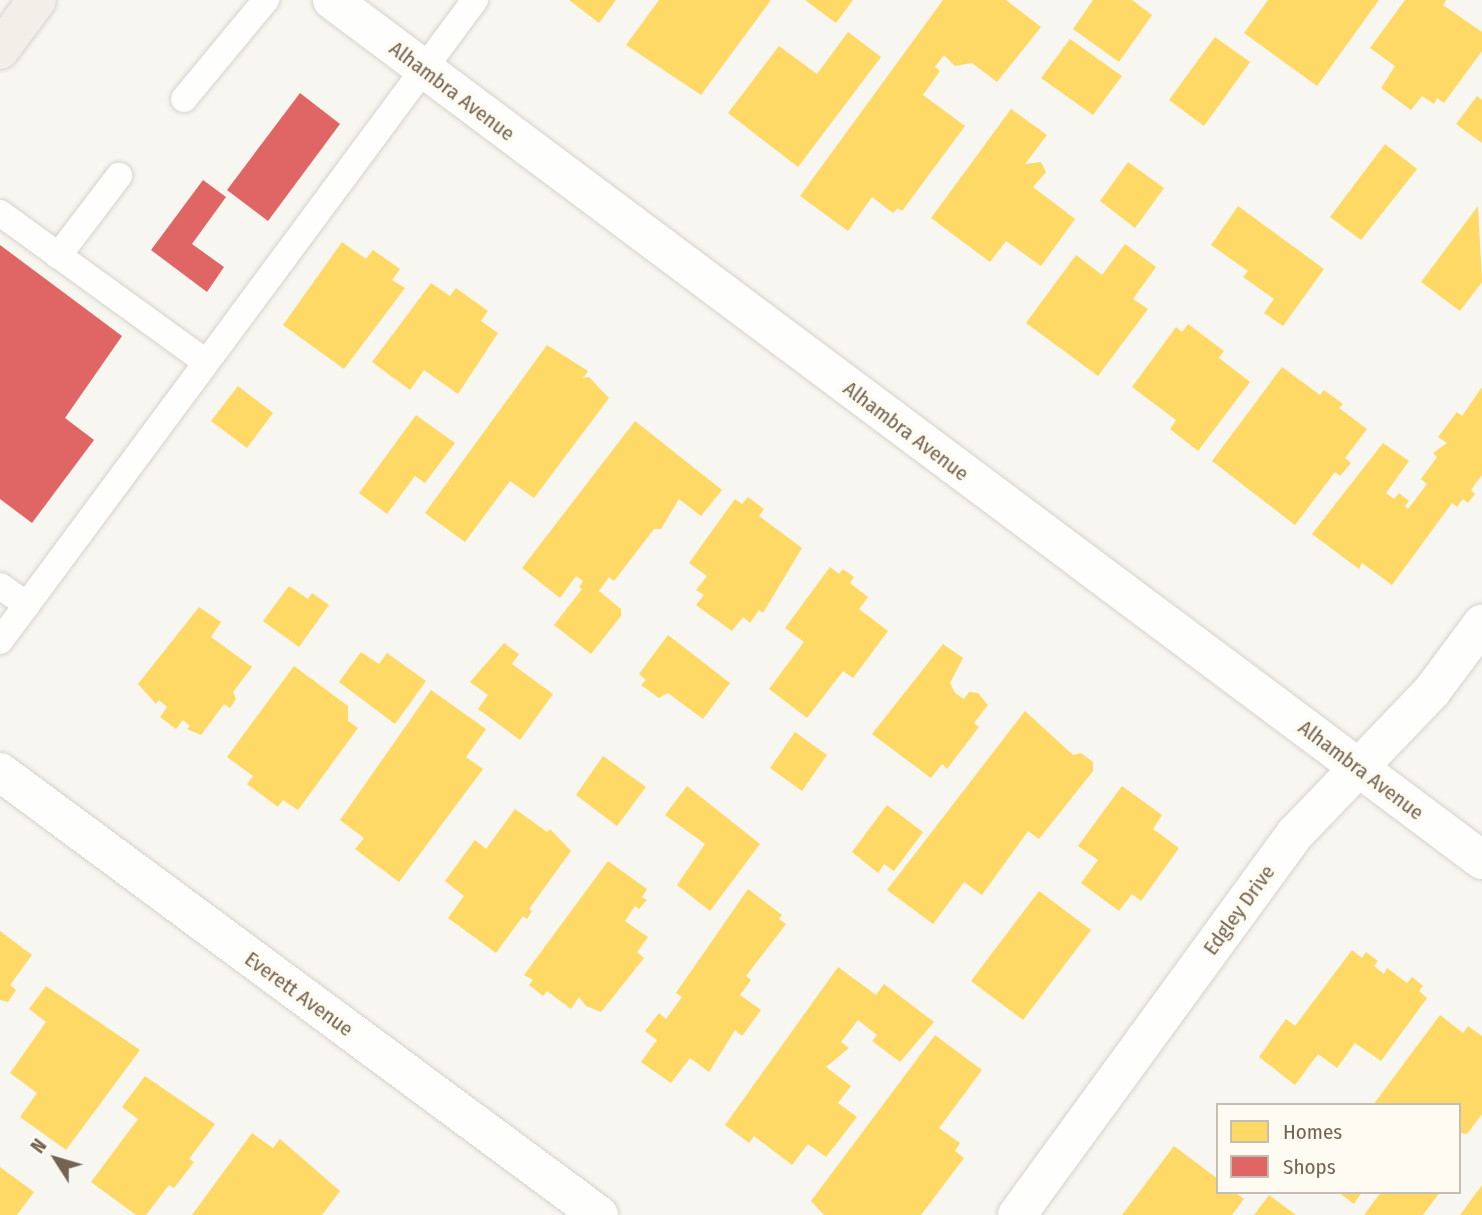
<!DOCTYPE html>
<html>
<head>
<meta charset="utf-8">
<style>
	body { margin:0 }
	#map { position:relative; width:1482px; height:1215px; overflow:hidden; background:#f8f6f0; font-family:"Fira Sans Condensed",sans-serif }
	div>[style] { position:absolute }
	.homes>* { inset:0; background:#ffd966 }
	.shops>* { inset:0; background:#e06666 }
	.roads { filter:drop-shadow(0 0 2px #d6d2cc) drop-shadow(0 0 2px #d6d2cc) }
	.service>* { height:26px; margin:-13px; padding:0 13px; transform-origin:13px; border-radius:13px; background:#fefefd }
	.minor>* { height:38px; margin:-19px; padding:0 19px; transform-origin:19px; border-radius:19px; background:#fefefd }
	.tertiary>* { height:38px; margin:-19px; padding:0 19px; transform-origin:19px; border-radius:19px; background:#fefefd }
	.primary>* { height:38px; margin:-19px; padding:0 19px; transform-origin:19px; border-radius:19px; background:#f1efe8 }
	span { translate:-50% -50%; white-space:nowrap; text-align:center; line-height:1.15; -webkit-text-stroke:7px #fdfbf2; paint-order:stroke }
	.street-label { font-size:21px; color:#746351 }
	.legend { position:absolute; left:1216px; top:1103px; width:245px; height:91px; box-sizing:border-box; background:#fdfbf2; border:2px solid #c6beb2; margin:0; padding:9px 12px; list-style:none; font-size:21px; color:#746351 }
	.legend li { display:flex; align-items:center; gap:14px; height:35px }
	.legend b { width:35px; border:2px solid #c6beb2 }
	.north { position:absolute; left:21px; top:1124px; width:70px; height:70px; -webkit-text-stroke:5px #fdfbf2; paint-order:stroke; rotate:307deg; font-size:19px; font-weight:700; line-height:28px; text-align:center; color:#746351 }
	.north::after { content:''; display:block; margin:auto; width:24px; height:32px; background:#746351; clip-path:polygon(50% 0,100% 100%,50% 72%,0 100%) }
</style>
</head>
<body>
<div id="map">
	<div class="homes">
		<i style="clip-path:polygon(569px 0,616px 0,599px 23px)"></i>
		<i style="clip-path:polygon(659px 0,771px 0,701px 95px,626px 45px)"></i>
		<i style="clip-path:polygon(805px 0,853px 0,836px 23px)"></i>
		<i style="clip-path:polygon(943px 0,1006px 0,1041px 27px,997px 82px,972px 63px,955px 66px,944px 55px,935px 67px,940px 71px,923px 95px,965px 126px,902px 211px,898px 208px,893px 213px,872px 197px,848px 231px,800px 196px)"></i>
		<i style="clip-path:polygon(1093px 0,1132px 0,1152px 15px,1119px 62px,1073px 29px)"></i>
		<i style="clip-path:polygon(1268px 0,1379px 0,1317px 86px,1244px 33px)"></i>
		<i style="clip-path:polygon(1405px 0,1446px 0,1443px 5px,1482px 32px,1482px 51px,1444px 103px,1437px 98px,1434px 104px,1422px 96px,1411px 110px,1381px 88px,1395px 66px,1370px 48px)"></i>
		<i style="clip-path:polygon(848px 32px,881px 57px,798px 167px,728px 113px,779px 46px,817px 74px)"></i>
		<i style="clip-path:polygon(1215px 37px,1250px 62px,1204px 126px,1169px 100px)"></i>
		<i style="clip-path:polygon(1070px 39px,1122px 76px,1093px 115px,1041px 78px)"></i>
		<i style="clip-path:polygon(1477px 96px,1482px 100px,1482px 143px,1456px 124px)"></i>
		<i style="clip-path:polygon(1011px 109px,1047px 135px,1025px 164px,1041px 162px,1046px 172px,1033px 187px,1075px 219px,1041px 266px,1006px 241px,990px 262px,931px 218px)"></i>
		<i style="clip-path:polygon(1385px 144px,1417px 169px,1361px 240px,1330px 217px)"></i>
		<i style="clip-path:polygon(1128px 162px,1164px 188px,1135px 228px,1100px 201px)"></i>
		<i style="clip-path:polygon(1238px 206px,1324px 269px,1283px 326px,1264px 313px,1274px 299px,1243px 277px,1248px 271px,1211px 245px)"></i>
		<i style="clip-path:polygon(1478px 206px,1482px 282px,1460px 311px,1421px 282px)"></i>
		<i style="clip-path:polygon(342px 242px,366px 259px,373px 250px,400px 269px,392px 280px,405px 288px,344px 369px,283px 325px)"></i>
		<i style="clip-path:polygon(1125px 244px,1156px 267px,1133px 299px,1148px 309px,1098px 376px,1026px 323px,1076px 255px,1102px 275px)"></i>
		<i style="clip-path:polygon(431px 283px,450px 296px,456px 288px,488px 311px,481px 321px,498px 333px,458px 394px,424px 370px,410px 390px,372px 362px)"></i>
		<i style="clip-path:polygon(1188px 324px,1224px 351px,1219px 358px,1250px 382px,1198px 451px,1170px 429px,1176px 420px,1132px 387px,1176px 327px,1182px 332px)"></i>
		<i style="clip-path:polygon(547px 345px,588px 371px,583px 378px,589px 377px,609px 398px,534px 498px,510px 481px,465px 542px,425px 513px)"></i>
		<i style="clip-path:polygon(1282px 367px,1320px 395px,1324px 390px,1343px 404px,1339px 408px,1367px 429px,1345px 458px,1351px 463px,1340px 476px,1335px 472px,1295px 525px,1212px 461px)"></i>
		<i style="clip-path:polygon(238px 386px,273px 413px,247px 448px,211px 421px)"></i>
		<i style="clip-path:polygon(1482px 387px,1482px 475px,1471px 490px,1475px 494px,1468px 503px,1463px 499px,1457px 507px,1452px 503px,1392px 585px,1362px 563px,1359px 569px,1312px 534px,1383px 443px,1409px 461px,1386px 493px,1394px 499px,1399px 493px,1409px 501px,1405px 506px,1408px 509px,1427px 484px,1421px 479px,1437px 457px,1433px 453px,1447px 443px,1438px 437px,1457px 412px,1462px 416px)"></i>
		<i style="clip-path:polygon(416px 415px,455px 443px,425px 483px,415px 476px,387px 514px,359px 493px)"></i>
		<i style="clip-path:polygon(635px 421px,722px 490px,701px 516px,679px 499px,661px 529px,654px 529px,614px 581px,609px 577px,599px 591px,621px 609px,621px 616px,591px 654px,554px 625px,582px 589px,579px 587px,583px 581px,576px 576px,560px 598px,522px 568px)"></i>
		<i style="clip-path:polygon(748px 497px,764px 509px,759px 516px,802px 548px,763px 613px,759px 610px,750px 623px,743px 617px,732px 631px,696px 605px,704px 595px,696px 590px,707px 576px,689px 563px,735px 499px,742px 504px)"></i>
		<i style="clip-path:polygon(830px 567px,839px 574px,843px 569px,854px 577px,850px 583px,868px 597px,859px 609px,888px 631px,853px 678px,843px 671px,807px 718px,769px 689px,804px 642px,785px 628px)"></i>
		<i style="clip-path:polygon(289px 586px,308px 599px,312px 593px,329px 605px,299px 647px,263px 621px)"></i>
		<i style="clip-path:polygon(199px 607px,221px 622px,211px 637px,252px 667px,233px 692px,236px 699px,230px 708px,224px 704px,201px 735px,187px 729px,190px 726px,183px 720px,176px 729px,160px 717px,167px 707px,159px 700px,156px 704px,138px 684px)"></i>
		<i style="clip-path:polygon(668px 635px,730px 683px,703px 719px,668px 693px,659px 698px,641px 685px,646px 680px,639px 674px)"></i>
		<i style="clip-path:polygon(504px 643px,519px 654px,512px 664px,553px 694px,520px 740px,478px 709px,488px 695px,470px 682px)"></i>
		<i style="clip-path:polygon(943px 644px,963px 658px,950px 683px,955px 693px,964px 699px,969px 692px,978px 693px,988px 705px,974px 723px,979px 727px,947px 769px,942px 764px,931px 778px,872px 734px)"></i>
		<i style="clip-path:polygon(361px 652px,379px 664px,387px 653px,426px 681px,395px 724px,339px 682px)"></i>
		<i style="clip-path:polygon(294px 666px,348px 706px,348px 721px,358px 728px,298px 810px,283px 800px,278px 807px,247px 784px,253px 776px,227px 757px)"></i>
		<i style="clip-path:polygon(431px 690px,486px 729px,466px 757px,483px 769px,399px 882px,355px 849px,364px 838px,340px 820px)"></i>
		<i style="clip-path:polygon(1025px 711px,1073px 755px,1081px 753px,1093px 762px,1093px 771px,1039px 839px,1028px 831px,982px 895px,964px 882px,933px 924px,887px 890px)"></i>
		<i style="clip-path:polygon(795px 732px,827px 755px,802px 791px,770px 768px)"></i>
		<i style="clip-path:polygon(603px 756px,646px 787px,617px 826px,576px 795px)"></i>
		<i style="clip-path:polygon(687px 786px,760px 844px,710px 911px,677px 885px,705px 844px,665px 815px)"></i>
		<i style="clip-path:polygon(1122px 786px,1162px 815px,1153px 829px,1179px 848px,1141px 901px,1132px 894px,1119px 911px,1081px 883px,1098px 860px,1078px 846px)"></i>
		<i style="clip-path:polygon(887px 805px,923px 832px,894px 871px,884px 864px,878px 873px,852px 852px)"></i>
		<i style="clip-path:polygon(515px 809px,547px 832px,550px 829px,571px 851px,529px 909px,532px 911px,527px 919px,523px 916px,496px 953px,448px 918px,464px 896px,445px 881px,475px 840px,486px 849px)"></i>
		<i style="clip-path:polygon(608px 861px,647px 889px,642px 897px,647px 900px,639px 909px,635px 906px,625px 921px,648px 937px,637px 952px,644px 958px,601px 1012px,586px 1006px,579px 997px,571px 1009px,547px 991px,543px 996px,529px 985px,533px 980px,524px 975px)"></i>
		<i style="clip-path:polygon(748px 889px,782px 915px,779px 919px,786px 924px,746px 976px,751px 980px,740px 995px,761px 1010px,742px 1036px,735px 1030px,709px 1072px,690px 1058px,671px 1083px,641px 1062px,657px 1040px,645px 1031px,659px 1013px,666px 1019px,682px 997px,676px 993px)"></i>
		<i style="clip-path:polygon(1039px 891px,1091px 930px,1023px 1020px,971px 981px)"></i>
		<i style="clip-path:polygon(0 931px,32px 955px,10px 985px,16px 990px,8px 1002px,0 1000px)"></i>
		<i style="clip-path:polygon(1352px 950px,1362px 958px,1366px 952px,1378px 961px,1374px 966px,1384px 974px,1387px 968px,1407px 983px,1412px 977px,1423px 986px,1419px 991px,1427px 998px,1381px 1061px,1355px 1043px,1337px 1068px,1318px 1054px,1295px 1085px,1259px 1057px,1286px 1019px,1295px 1026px)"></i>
		<i style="clip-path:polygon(838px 967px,876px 995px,884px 984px,934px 1022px,900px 1062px,872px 1041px,877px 1035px,858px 1020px,841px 1042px,849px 1048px,826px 1067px,851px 1086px,838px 1103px,857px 1117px,826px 1157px,808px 1144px,792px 1165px,754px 1136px,749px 1143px,725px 1125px)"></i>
		<i style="clip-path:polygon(46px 986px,140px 1050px,66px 1150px,20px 1117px,37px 1093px,10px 1073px,46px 1022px,29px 1009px)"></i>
		<i style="clip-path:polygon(1440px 1015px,1463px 1033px,1468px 1026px,1482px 1036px,1482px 1114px,1467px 1134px,1459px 1133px,1459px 1105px,1373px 1105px)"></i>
		<i style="clip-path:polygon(935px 1035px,982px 1070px,939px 1128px,960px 1143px,955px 1151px,964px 1158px,921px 1215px,824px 1215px,811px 1201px)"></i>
		<i style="clip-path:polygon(145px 1076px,215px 1124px,189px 1159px,194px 1162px,174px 1188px,169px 1185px,146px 1215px,136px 1215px,91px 1182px,138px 1119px,122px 1107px)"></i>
		<i style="clip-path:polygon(252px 1133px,273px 1148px,280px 1139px,340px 1191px,322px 1215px,192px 1215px)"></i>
		<i style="clip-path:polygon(1174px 1146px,1218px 1179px,1218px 1192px,1235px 1192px,1244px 1199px,1232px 1215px,1122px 1215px)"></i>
		<i style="clip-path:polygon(0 1167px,34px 1192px,17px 1215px,0 1215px)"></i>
		<i style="clip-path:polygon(1482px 1185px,1482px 1215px,1460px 1215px)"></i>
		<i style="clip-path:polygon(1338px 1192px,1362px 1192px,1354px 1204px)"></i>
		<i style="clip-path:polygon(1381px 1192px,1440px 1192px,1423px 1215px,1364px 1215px)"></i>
		<i style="clip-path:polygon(1269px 1195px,1296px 1215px,1254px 1215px)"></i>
	</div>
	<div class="shops">
		<i style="clip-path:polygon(300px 93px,340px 124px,268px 221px,227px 190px)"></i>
		<i style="clip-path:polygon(203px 180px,226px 197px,192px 244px,224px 267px,207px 292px,151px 250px)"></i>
		<i style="clip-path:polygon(0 245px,122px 336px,65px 418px,94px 440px,32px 523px,0 499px)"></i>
	</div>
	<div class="roads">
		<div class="service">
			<i style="left:184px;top:99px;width:129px;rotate:-50.4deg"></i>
			<i style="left:0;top:213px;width:254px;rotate:35.9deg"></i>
			<i style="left:58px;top:256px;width:101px;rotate:-52.7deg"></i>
			<i style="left:0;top:586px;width:33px;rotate:35deg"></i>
			<i style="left:0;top:641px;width:798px;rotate:-53.46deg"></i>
		</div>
		<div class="minor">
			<i style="left:0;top:772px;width:745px;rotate:36.49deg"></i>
			<i style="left:1017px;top:1215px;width:472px;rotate:-53.9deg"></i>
			<i style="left:1295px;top:834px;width:198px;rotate:-46.2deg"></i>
			<i style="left:1432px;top:691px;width:84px;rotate:-53.3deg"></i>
		</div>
		<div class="tertiary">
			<i style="left:332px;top:0;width:1436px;rotate:36.79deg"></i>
		</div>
		<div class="primary">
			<i style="left:0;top:50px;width:62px;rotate:-53.5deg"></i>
		</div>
	</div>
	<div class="street-label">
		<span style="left:452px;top:91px;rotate:37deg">Alhambra Avenue</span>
		<span style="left:906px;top:431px;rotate:37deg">Alhambra Avenue</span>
		<span style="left:1361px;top:770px;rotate:37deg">Alhambra Avenue</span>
		<span style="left:1239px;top:910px;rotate:-54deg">Edgley Drive</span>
		<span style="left:299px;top:994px;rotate:36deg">Everett Avenue</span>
	</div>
	<ul class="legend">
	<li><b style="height:19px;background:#ffd966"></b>Homes</li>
	<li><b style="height:19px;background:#e06666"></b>Shops</li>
	</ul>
	<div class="north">N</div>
</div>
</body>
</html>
